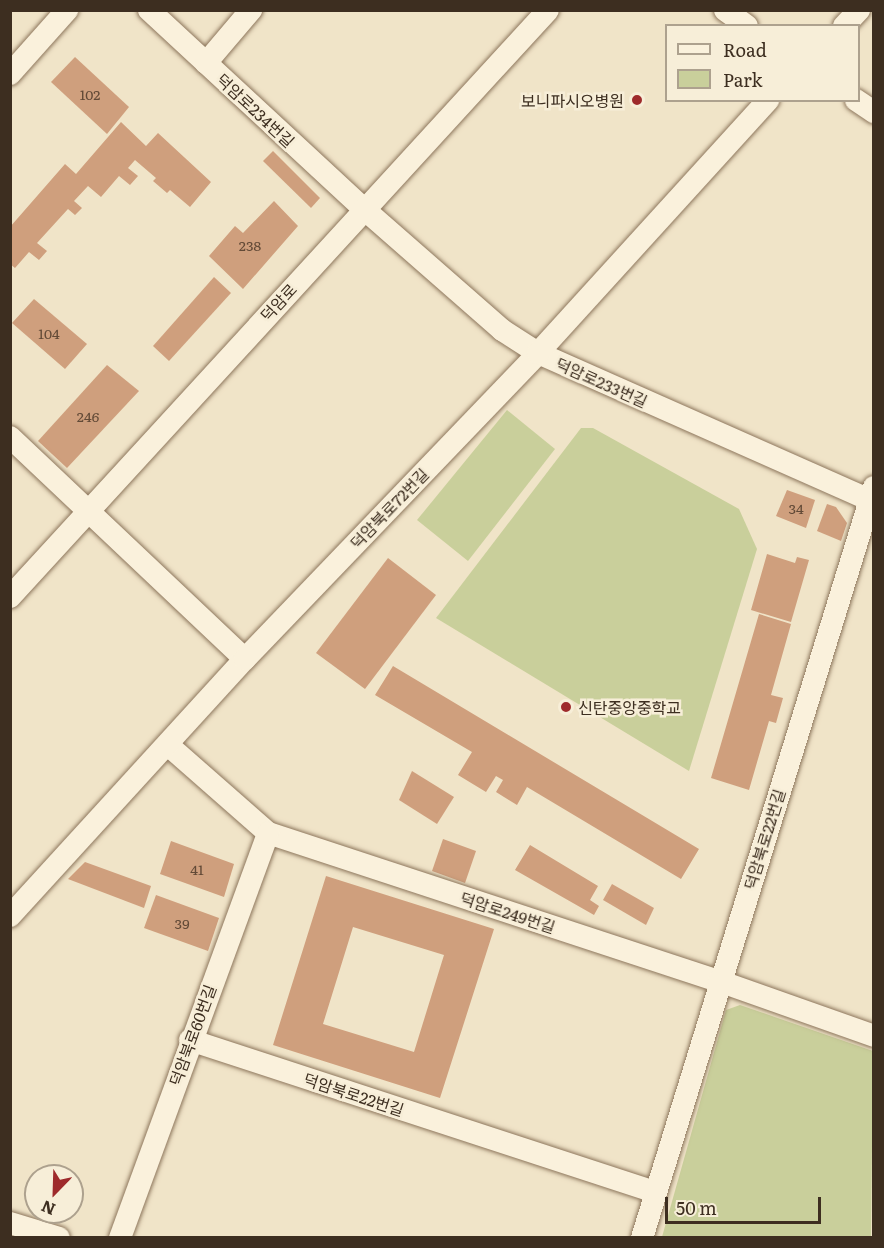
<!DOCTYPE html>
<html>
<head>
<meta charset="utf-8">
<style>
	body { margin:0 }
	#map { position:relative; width:884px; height:1248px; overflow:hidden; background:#f0e4c8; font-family:Literata,"Noto Sans KR",serif }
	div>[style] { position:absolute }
	.green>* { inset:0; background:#c9cf9b }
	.building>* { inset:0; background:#cf9f7d }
	.roads { filter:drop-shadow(0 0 2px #8d765c) drop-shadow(0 0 2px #8d765c) }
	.minor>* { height:22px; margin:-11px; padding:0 11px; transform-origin:11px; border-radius:11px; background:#faf1dc }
	.dots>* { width:16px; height:16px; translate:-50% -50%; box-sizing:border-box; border:3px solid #f7eed8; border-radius:50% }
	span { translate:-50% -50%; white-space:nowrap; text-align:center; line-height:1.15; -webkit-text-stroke:5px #f7eed8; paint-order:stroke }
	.number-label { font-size:14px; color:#624a37 }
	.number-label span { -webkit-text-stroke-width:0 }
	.poi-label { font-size:16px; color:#3d2e20 }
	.right { translate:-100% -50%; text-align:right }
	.left { translate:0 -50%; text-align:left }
	.street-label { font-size:16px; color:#3d2e20 }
	.frame { position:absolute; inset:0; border:12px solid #3d2e20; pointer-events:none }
	.legend { position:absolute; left:665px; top:24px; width:195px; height:78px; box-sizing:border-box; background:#f7eed8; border:2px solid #ada18e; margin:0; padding:8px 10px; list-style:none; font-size:18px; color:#3d2e20 }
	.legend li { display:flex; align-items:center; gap:12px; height:30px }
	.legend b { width:30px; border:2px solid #ada18e }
	.north { position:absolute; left:24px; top:1164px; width:60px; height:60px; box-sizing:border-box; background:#f7eed8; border:2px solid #ada18e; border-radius:50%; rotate:203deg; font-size:16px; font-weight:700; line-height:24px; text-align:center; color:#3d2e20 }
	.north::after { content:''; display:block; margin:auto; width:21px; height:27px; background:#9e2a2b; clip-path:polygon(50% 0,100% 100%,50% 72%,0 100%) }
	.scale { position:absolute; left:665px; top:1197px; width:156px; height:27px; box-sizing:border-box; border:3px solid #3d2e20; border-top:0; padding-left:8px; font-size:18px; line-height:21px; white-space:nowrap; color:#3d2e20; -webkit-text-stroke:4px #f7eed8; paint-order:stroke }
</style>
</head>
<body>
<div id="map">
	<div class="green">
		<i style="clip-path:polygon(507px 410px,555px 449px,468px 561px,417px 520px)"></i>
		<i style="clip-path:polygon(581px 428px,593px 428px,739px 509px,757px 549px,689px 771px,436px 618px)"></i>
		<i style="clip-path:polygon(740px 1005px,873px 1051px,871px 1237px,662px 1237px,726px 1010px)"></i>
	</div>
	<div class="building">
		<i style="clip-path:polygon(75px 57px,129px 107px,107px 134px,51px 82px)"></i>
		<i style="clip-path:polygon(121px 122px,146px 146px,158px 133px,211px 182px,190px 207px,170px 190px,167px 193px,153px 181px,156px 178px,135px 160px,128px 168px,138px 176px,130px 185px,119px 176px,101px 197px,88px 186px,74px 201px,82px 208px,75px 215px,68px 209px,37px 243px,47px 251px,39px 260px,29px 252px,15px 268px,10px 264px,10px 227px,65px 164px,76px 174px)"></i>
		<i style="clip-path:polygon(273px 151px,320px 198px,311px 208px,263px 161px)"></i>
		<i style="clip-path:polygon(274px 201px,298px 226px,243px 289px,209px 256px,235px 226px,243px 233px)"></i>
		<i style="clip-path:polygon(214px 277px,231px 293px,169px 361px,153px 346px)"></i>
		<i style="clip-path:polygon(34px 299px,87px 344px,65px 369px,12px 323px)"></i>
		<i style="clip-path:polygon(107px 365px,139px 391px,67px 468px,38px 441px)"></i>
		<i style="clip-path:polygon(787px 490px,815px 500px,806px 528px,776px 516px)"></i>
		<i style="clip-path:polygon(827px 504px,836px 507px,847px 523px,841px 541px,817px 531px)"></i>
		<i style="clip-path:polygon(767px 554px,795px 563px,797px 557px,809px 560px,791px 622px,751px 610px)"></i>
		<i style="clip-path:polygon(388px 558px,436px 595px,365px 689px,316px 653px)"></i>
		<i style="clip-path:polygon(759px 614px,791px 624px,771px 695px,783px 698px,776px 723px,769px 721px,749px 790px,711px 778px)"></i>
		<i style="clip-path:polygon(393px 666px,699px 849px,681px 879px,527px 787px,517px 805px,496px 792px,503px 780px,496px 776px,486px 792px,458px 775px,472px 752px,375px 695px)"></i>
		<i style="clip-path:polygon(412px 771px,454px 797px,437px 824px,399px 800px)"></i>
		<i style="clip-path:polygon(443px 839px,476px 851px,465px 883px,432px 871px)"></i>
		<i style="clip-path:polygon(171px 841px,234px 864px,224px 897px,160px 874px)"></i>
		<i style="clip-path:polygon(530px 845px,598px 886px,590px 900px,599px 906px,594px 915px,515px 870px)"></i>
		<i style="clip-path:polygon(85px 862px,151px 886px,144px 908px,68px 879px)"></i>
		<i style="clip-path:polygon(evenodd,326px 876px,494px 929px,440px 1098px,273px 1045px,326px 876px,353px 927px,444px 955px,414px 1052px,323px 1024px,353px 927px)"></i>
		<i style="clip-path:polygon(612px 884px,654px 908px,646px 925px,603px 900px)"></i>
		<i style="clip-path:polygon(156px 895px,219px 918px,208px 951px,144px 928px)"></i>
	</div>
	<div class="roads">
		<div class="minor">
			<i style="left:149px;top:10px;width:293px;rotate:42.8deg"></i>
			<i style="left:364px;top:209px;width:184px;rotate:41.2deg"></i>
			<i style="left:502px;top:330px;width:43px;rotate:32.6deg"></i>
			<i style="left:538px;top:353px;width:368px;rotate:23.9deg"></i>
			<i style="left:725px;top:10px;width:27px;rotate:36deg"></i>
			<i style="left:844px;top:26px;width:22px;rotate:-47deg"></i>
			<i style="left:206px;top:63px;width:70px;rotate:-49.7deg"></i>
			<i style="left:10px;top:74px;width:86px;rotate:-48.3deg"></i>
			<i style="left:856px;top:100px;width:22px;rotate:34deg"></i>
			<i style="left:10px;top:437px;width:323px;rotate:43.4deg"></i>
			<i style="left:10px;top:597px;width:796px;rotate:-47.49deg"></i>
			<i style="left:168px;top:745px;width:133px;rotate:41.3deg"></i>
			<i style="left:268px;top:833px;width:475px;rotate:18.2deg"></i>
			<i style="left:719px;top:981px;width:164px;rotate:19.5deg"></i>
			<i style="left:10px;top:916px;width:348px;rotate:-47.6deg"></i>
			<i style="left:245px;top:659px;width:424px;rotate:-46.2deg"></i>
			<i style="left:538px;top:353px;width:342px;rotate:-47.7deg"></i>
			<i style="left:190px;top:1040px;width:489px;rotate:18.1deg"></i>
			<i style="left:10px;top:1223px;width:51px;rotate:17deg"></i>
			<i style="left:120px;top:1238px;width:431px;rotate:-69.9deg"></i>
			<i style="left:642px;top:1238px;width:786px;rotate:-72.83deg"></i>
		</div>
	</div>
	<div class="dots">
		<i style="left:637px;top:100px;background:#9e2a2b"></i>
		<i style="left:566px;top:707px;background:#9e2a2b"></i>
	</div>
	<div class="number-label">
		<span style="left:90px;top:94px">102</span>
		<span style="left:250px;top:245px">238</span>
		<span style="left:49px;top:333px">104</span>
		<span style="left:88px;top:416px">246</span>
		<span style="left:796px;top:508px">34</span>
		<span style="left:197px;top:869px">41</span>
		<span style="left:182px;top:923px">39</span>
	</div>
	<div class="poi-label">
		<span class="right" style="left:624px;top:100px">보니파시오병원</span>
		<span class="left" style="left:578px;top:707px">신탄중앙중학교</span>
	</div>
	<div class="street-label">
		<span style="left:256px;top:110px;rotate:43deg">덕암로234번길</span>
		<span style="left:278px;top:302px;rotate:-47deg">덕암로</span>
		<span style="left:602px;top:382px;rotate:24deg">덕암로233번길</span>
		<span style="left:389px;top:508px;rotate:-46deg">덕암북로72번길</span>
		<span style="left:764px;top:839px;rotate:-73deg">덕암북로22번길</span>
		<span style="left:508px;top:912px;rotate:18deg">덕암로249번길</span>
		<span style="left:192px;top:1035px;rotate:-70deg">덕암북로60번길</span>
		<span style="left:354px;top:1094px;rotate:18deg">덕암북로22번길</span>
	</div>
	<div class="frame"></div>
	<ul class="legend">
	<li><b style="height:8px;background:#faf1dc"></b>Road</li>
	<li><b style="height:16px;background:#c9cf9b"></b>Park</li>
	</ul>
	<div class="north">N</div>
	<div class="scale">50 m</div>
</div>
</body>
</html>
